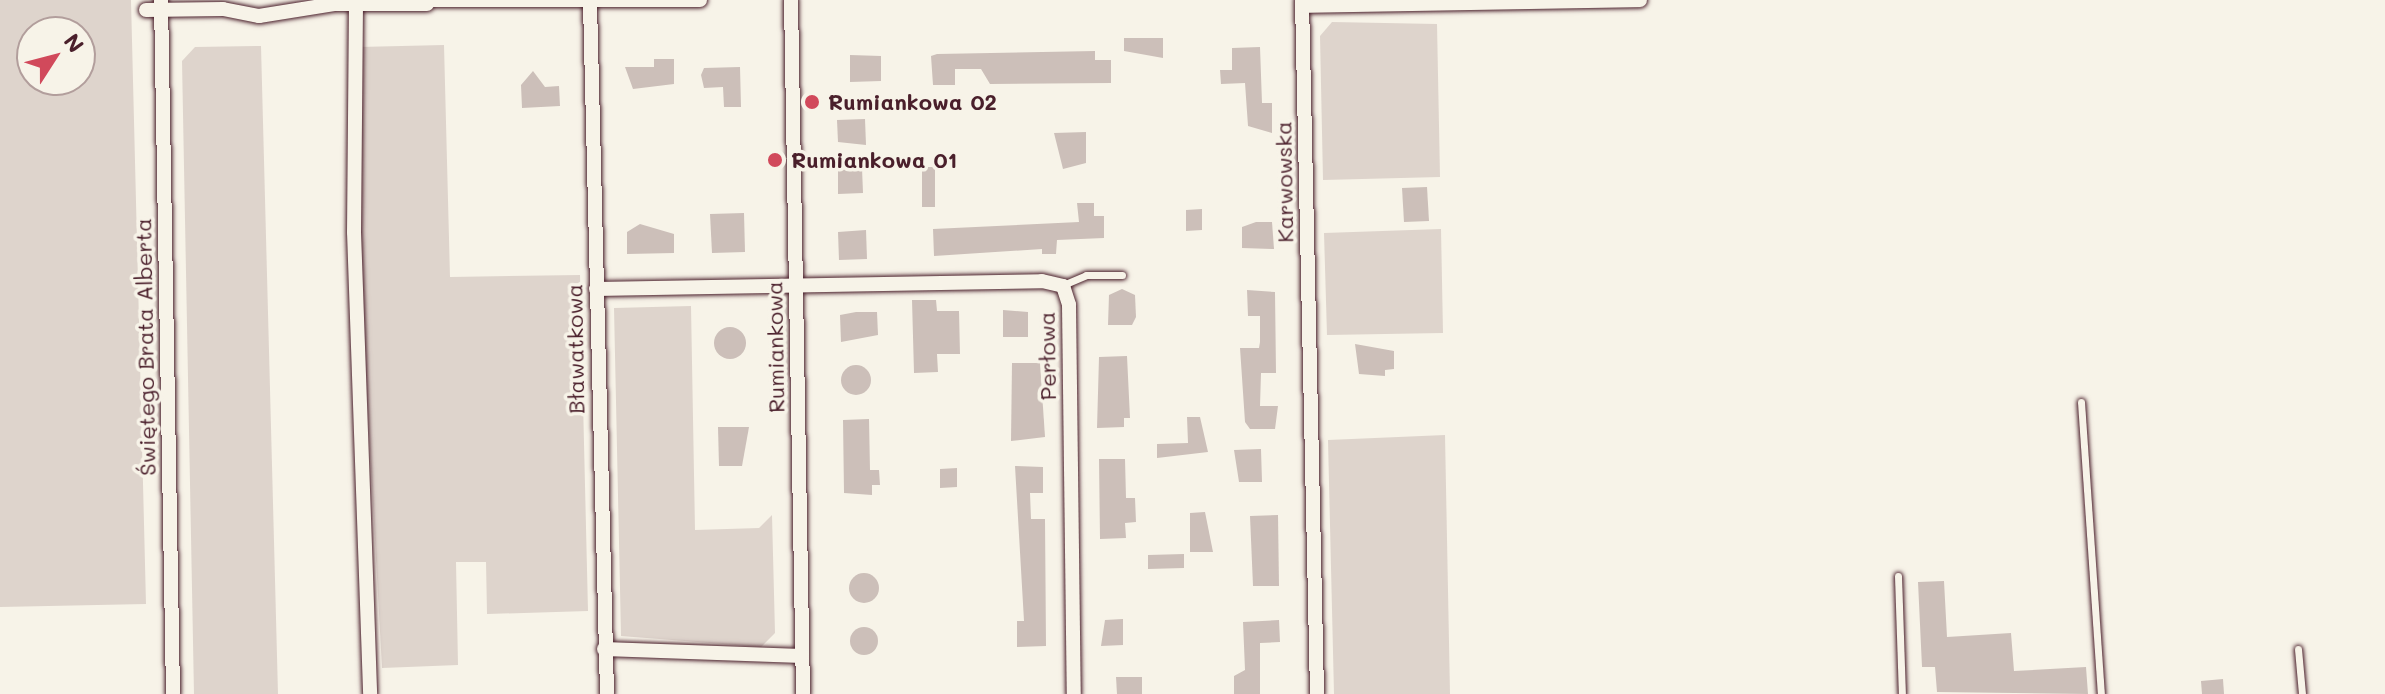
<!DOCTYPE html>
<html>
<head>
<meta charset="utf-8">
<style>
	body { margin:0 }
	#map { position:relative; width:2385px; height:694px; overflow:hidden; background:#f7f3e8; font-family:Mali,sans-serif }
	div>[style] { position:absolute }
	.green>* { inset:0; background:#ded4cc }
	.building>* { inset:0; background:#ccbfb9 }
	.round { border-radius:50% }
	.roads { filter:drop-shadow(0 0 2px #4a1f2b) drop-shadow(0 0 2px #4a1f2b) }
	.lane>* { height:7px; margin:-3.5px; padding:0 3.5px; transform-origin:3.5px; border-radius:3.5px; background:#f7f3e8 }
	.street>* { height:14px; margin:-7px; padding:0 7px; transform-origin:7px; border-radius:7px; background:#f7f3e8 }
	.dots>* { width:22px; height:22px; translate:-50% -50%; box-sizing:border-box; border:4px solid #f7f3e8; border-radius:50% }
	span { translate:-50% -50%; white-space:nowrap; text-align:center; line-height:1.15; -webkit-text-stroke:7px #f7f3e8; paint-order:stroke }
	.poi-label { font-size:22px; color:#4a1f2b; font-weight:700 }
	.left { translate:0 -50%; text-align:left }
	.street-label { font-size:22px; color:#4a1f2b }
	.north { position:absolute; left:16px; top:16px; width:80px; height:80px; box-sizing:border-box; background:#f7f3e8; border:2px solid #b29e9c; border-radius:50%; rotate:54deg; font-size:22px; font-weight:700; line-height:32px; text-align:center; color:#4a1f2b }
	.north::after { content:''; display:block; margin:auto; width:28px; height:36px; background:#d1495b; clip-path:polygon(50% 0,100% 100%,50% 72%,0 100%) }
</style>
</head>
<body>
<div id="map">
	<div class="green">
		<i style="clip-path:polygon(evenodd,0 0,131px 0,146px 604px,0 607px,0 0,32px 32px,80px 32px,80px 80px,32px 80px,32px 32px)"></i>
		<i style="clip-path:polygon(1332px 22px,1437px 24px,1440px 177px,1323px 180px,1320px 36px)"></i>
		<i style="clip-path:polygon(444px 45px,450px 277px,580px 275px,588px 611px,487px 614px,486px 562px,456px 562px,458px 665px,382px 668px,359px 248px,359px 47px)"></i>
		<i style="clip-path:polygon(261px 46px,278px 694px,194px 694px,182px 61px,195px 47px)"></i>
		<i style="clip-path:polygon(1441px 229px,1443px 333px,1327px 335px,1324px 233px)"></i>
		<i style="clip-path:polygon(691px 306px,695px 530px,759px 528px,772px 515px,775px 633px,761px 647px,621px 636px,614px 308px)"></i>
		<i style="clip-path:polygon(1445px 435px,1450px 694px,1334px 694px,1328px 440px)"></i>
	</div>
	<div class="building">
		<i style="clip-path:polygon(1124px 38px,1163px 38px,1163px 58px,1124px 51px)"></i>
		<i style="clip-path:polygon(1260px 47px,1262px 103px,1272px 103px,1272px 133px,1248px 126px,1245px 83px,1221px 84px,1220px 70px,1232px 70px,1232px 48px)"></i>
		<i style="clip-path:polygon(1095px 51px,1095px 60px,1111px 60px,1111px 83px,990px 84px,981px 69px,955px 69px,955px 85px,933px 85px,931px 56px,937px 54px)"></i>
		<i style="clip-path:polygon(850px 55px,881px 56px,881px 81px,850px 82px)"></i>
		<i style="clip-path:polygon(654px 59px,674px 59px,674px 84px,633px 89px,625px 67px,654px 67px)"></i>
		<i style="clip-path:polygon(740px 67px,741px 107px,724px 107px,723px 87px,704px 88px,701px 75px,704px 68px)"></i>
		<i style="clip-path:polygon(533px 71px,545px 87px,559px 86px,560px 106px,522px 108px,521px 85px)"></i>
		<i style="clip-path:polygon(865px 119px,866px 145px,838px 142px,837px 120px)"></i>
		<i style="clip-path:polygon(1086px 132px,1086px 163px,1063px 169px,1054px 133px)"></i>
		<i style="clip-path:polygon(922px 167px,935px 167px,935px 207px,922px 207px)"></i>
		<i style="clip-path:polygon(862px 168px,863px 193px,838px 194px,838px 169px)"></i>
		<i style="clip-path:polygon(1427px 187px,1429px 221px,1404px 222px,1402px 188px)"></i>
		<i style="clip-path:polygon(1077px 203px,1094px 203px,1094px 216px,1104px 216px,1104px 238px,1057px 240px,1056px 254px,1042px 254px,1042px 249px,934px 256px,933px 229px,1079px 222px)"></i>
		<i style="clip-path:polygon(1202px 209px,1202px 230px,1186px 231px,1186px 210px)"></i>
		<i style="clip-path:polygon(744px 213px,745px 252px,712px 253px,710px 214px)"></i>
		<i style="clip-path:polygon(1256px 222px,1272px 222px,1274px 249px,1242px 248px,1242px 227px)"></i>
		<i style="clip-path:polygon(640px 224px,674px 234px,674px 253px,627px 254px,627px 232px)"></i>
		<i style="clip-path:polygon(866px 230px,867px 259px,839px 260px,838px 232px)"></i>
		<i style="clip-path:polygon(1122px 289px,1135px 295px,1136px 317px,1132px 325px,1108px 325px,1109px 295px)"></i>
		<i style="clip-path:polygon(1247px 290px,1275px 292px,1276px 373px,1261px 373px,1260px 406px,1278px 406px,1275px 429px,1250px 429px,1245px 422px,1240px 348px,1259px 348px,1260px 342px,1260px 316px,1248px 316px)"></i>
		<i style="clip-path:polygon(912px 300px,936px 300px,937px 311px,959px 311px,960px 354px,937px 354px,938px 372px,914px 373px)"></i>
		<i style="clip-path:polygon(1003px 310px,1028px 312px,1028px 337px,1003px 337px)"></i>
		<i style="clip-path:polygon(856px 312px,877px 312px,878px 335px,841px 342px,840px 315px)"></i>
		<i class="round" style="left:714px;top:327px;width:32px;height:32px"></i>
		<i style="clip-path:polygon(1355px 344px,1394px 351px,1394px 369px,1385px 370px,1385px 376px,1359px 374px)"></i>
		<i style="clip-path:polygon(1127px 356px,1130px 418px,1124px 418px,1124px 427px,1097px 428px,1099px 357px)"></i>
		<i style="clip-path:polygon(1012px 363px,1040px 363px,1045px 437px,1011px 441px)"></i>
		<i class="round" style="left:841px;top:365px;width:30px;height:30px"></i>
		<i style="clip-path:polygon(1187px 417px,1200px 417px,1208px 452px,1157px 458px,1157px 444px,1188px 443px)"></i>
		<i style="clip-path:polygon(869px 419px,870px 470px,879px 470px,880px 485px,872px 485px,872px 495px,844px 493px,843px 420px)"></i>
		<i style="clip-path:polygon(718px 427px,749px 427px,742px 466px,719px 466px)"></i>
		<i style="clip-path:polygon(1261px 449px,1262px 482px,1239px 482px,1234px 450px)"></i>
		<i style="clip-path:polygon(1099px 459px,1125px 459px,1126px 498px,1135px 498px,1136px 522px,1125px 523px,1126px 538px,1100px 539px)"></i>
		<i style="clip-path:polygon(1015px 466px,1043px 467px,1043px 493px,1030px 493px,1031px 519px,1045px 519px,1046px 646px,1017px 647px,1017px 621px,1024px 621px)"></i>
		<i style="clip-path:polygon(957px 468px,957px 487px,940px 488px,940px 469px)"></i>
		<i style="clip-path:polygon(1205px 512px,1213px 552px,1190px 552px,1190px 513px)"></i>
		<i style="clip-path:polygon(1278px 515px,1279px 586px,1253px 586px,1250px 516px)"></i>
		<i style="clip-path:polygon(1184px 554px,1184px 568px,1148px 569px,1148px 555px)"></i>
		<i class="round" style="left:849px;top:573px;width:30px;height:30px"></i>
		<i style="clip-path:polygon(1944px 581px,1947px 637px,2011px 633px,2014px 671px,2086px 667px,2088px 694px,1937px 692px,1935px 667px,1922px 667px,1918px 582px)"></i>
		<i style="clip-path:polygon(1123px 619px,1123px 645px,1101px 646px,1105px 620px)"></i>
		<i style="clip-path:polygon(1279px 620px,1280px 642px,1260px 643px,1260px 694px,1234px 694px,1234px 676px,1245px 670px,1243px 622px)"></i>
		<i class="round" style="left:850px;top:627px;width:28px;height:28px"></i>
		<i style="clip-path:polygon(1116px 677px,1142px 677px,1142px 694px,1117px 694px)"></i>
		<i style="clip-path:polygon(2223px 679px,2224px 694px,2202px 694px,2201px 681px)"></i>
	</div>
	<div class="roads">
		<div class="lane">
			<i style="left:1063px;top:285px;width:25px;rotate:-23deg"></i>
			<i style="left:1086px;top:275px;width:36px"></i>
			<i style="left:2081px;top:402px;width:293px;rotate:86.1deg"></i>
			<i style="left:1898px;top:576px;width:118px;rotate:88.1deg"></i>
			<i style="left:2298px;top:649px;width:45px;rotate:84.9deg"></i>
		</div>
		<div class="street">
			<i style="left:161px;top:0;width:694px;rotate:89.01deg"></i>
			<i style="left:427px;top:0;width:273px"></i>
			<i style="left:791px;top:0;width:694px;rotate:89.01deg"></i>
			<i style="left:1302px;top:0;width:694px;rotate:88.76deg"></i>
			<i style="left:590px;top:3px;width:691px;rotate:88.59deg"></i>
			<i style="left:356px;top:4px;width:228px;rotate:90.5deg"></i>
			<i style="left:354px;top:232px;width:462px;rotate:88deg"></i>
			<i style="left:1302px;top:6px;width:338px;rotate:-1deg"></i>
			<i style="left:146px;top:10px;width:77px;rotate:-0.7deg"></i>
			<i style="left:223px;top:9px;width:37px;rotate:11deg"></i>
			<i style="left:259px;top:16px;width:76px;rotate:-9.1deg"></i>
			<i style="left:334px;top:4px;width:93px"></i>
			<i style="left:596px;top:289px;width:446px;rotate:-1deg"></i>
			<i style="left:1042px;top:281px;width:22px;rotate:13deg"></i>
			<i style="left:1063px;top:286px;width:20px;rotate:72deg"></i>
			<i style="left:1069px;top:305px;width:389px;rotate:89.3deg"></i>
			<i style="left:604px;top:649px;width:198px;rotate:2deg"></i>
		</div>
	</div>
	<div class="dots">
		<i style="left:812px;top:102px;background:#d1495b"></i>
		<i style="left:775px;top:160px;background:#d1495b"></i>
	</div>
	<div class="poi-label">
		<span class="left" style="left:828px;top:102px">Rumiankowa 02</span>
		<span class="left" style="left:791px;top:160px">Rumiankowa 01</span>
	</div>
	<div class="street-label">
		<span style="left:1284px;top:182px;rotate:-91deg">Karwowska</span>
		<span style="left:145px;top:347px;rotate:-91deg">Świętego Brata Alberta</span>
		<span style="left:775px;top:347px;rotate:-91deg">Rumiankowa</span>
		<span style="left:575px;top:349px;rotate:-91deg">Bławatkowa</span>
		<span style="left:1047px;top:356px;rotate:-91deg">Perłowa</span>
	</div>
	<div class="north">N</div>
</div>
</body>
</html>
